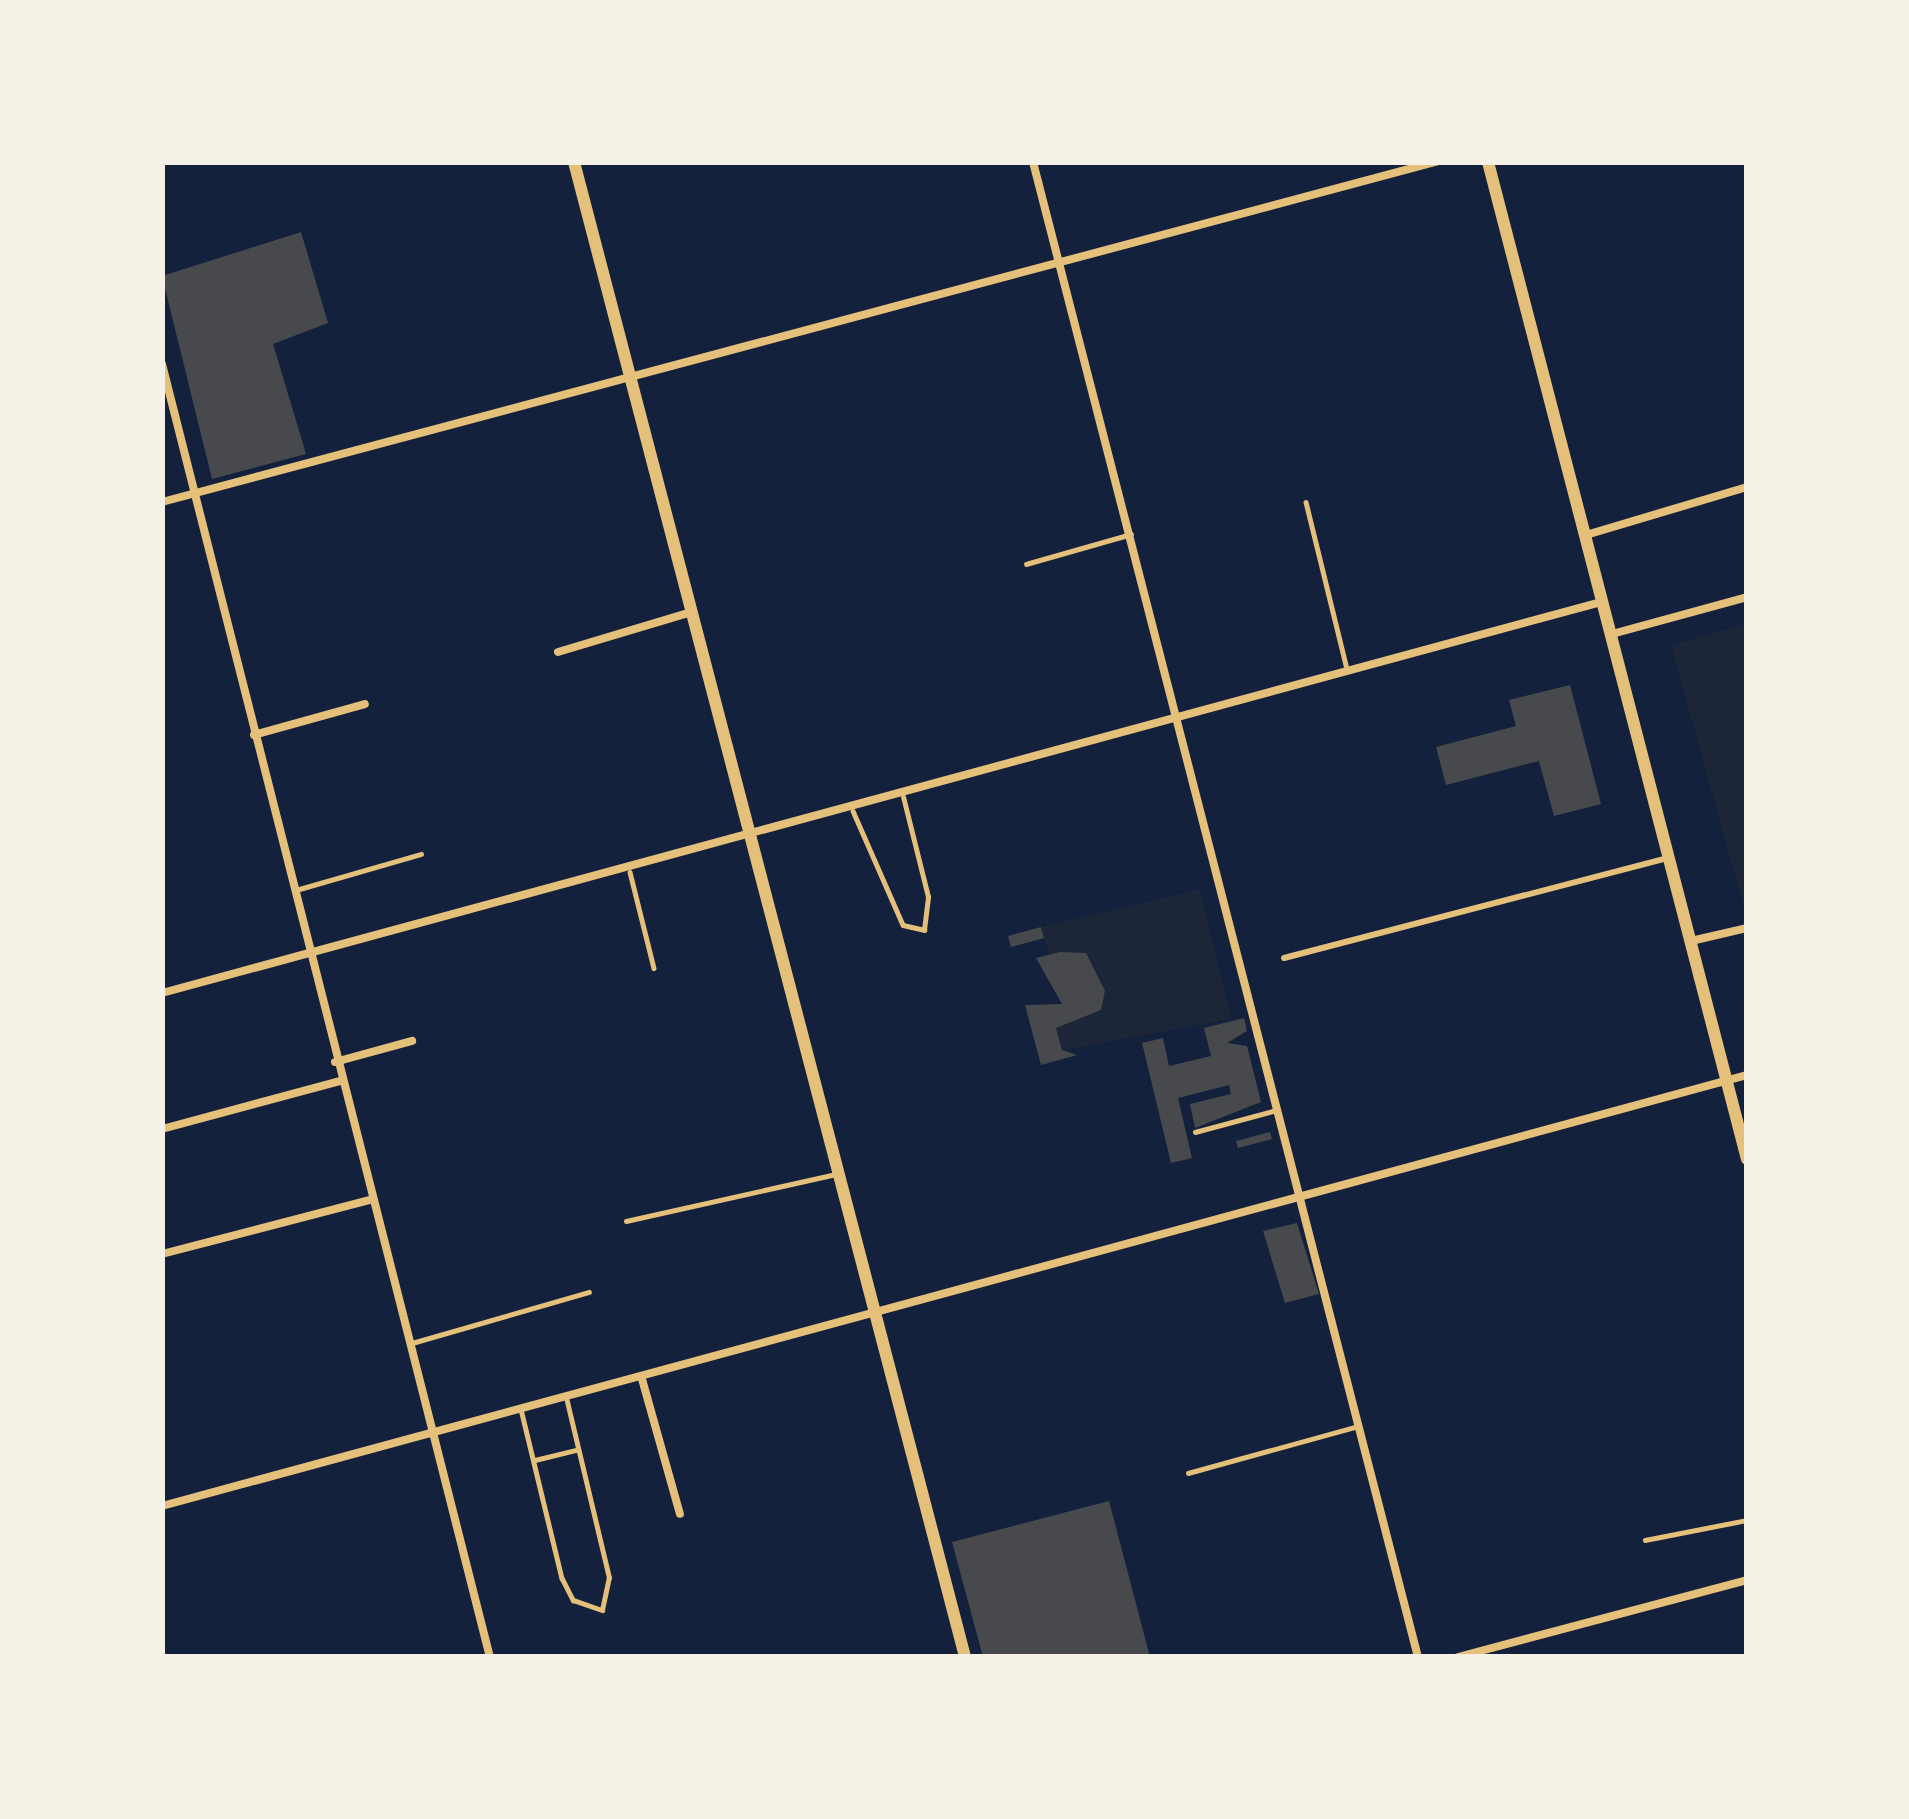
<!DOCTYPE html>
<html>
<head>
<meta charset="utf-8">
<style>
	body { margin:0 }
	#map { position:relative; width:1909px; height:1819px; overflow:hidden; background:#14213d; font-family:Montserrat,sans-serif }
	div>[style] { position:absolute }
	.green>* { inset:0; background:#1d2539 }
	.building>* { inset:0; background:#48494c }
	.service>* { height:4.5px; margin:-2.25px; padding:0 2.25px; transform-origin:2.25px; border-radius:2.25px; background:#e5c07b }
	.pedestrian>* { height:6px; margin:-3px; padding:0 3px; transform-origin:3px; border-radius:3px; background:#e5c07b }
	.minor>* { height:8px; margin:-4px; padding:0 4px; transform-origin:4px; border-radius:4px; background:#e5c07b }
	.secondary>* { height:12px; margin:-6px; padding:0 6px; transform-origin:6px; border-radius:6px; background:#e5c07b }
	span { translate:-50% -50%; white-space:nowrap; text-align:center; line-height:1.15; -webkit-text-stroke:12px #f6f1e7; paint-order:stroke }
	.frame { position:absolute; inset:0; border:165px solid #f6f1e7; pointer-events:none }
</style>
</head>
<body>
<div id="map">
	<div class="green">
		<i style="clip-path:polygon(1747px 623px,1747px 906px,1744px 907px,1671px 646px)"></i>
		<i style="clip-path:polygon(1200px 889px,1231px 1019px,1062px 1050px,1056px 1028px,1101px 1010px,1105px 991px,1086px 954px,1049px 954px,1041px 927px)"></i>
	</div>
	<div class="building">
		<i style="clip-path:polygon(301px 232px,328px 323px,273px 344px,306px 454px,212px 479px,162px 276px)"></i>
		<i style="clip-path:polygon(1570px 685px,1601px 804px,1554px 816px,1539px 761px,1446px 785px,1436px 747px,1516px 726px,1509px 700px)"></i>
		<i style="clip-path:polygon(1041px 927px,1044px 938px,1011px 947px,1008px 936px)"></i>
		<i style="clip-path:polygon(1060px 952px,1086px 953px,1105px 991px,1101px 1010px,1056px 1028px,1062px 1050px,1077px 1055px,1041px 1065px,1025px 1005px,1062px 1004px,1036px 958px)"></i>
		<i style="clip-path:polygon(1244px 1018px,1247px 1031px,1227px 1043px,1247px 1046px,1261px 1102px,1195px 1128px,1190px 1104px,1231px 1094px,1229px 1085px,1178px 1098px,1192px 1158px,1171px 1163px,1142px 1043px,1163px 1038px,1169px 1066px,1211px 1056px,1204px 1028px)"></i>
		<i style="clip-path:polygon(1270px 1132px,1272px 1139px,1238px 1148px,1236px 1141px)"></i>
		<i style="clip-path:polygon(1297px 1223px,1319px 1294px,1285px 1303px,1263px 1231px)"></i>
		<i style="clip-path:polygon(1109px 1501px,1150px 1657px,983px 1657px,952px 1542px)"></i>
	</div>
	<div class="service">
		<i style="left:1306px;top:502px;width:172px;rotate:76.2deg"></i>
		<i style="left:1026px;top:564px;width:109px;rotate:-15.9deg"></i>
		<i style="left:853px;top:811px;width:124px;rotate:66.3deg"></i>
		<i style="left:903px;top:925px;width:22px;rotate:13deg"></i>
		<i style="left:924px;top:930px;width:33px;rotate:-83deg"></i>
		<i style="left:928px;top:897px;width:103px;rotate:-104deg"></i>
		<i style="left:630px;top:872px;width:99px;rotate:76deg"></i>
		<i style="left:296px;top:890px;width:130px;rotate:-16.1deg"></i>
		<i style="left:1195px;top:1132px;width:81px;rotate:-15.1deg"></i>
		<i style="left:626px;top:1221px;width:215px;rotate:-12.6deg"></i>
		<i style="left:412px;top:1343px;width:184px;rotate:-16.1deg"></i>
		<i style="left:521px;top:1409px;width:174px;rotate:76.4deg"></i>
		<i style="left:562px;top:1578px;width:25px;rotate:63deg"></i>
		<i style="left:573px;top:1600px;width:31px;rotate:19deg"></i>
		<i style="left:602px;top:1610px;width:33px;rotate:-78deg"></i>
		<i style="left:609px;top:1578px;width:185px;rotate:-103.4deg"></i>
		<i style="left:535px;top:1460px;width:42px;rotate:-13.7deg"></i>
		<i style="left:1188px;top:1473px;width:173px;rotate:-15.4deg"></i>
		<i style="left:1645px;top:1540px;width:104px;rotate:-11.1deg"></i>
	</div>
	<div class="pedestrian">
		<i style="left:1284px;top:958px;width:398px;rotate:-14.6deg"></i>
	</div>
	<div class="minor">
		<i style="left:1033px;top:162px;width:1544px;rotate:75.56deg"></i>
		<i style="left:162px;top:364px;width:1334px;rotate:75.77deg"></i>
		<i style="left:162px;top:502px;width:1318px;rotate:-14.95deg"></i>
		<i style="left:1586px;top:535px;width:168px;rotate:-16.6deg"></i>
		<i style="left:1612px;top:634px;width:140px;rotate:-15.3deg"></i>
		<i style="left:558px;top:652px;width:139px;rotate:-16.7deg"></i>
		<i style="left:254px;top:735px;width:115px;rotate:-15.6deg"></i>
		<i style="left:1691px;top:941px;width:57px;rotate:-13.1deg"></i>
		<i style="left:162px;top:993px;width:1491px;rotate:-15.2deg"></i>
		<i style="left:335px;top:1062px;width:80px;rotate:-15.3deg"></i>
		<i style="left:162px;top:1129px;width:184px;rotate:-15.1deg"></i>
		<i style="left:162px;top:1254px;width:218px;rotate:-14.6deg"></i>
		<i style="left:642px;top:1379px;width:140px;rotate:74.3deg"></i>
		<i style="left:162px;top:1506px;width:1643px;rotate:-15.21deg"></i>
		<i style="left:1458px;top:1657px;width:299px;rotate:-14.9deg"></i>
	</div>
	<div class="secondary">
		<i style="left:574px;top:162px;width:1545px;rotate:75.34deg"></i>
		<i style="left:1488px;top:162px;width:1030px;rotate:75.44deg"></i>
	</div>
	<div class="frame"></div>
</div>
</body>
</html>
